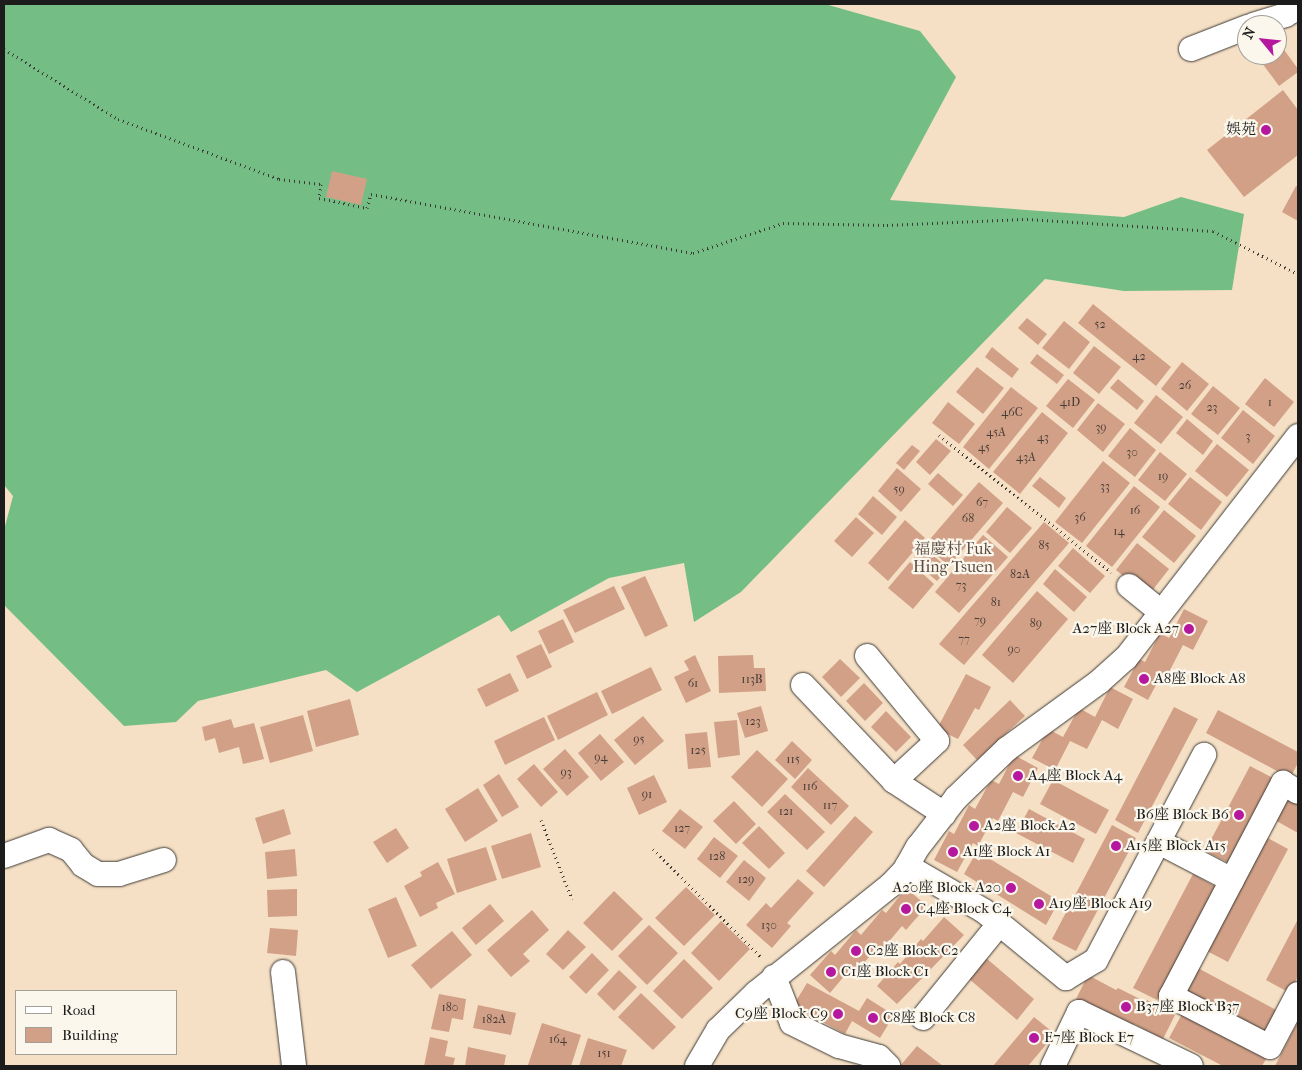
<!DOCTYPE html>
<html>
<head>
<meta charset="utf-8">
<style>
	body { margin:0 }
	#map { position:relative; width:1302px; height:1070px; overflow:hidden; background:#f5e0c5; font-family:"IM FELL French Canon","Noto Serif TC",serif }
	div>[style] { position:absolute }
	.forest>* { inset:0; background:#74be85 }
	.building>* { inset:0; background:#d1a087 }
	.path>* { height:3px; margin-top:-1.5px; transform-origin:0; background:repeating-linear-gradient(90deg,#3d3935 0 1px,transparent 0 5px) }
	.roads { filter:drop-shadow(0 0 1px #3d3935) drop-shadow(0 0 1px #3d3935) }
	.minor>* { height:24px; margin:-12px; padding:0 12px; transform-origin:12px; border-radius:12px; background:#fff }
	.dots>* { width:14px; height:14px; translate:-50% -50%; box-sizing:border-box; border:2px solid #fbf7ec; border-radius:50% }
	span { translate:-50% -50%; white-space:nowrap; text-align:center; line-height:1.15; -webkit-text-stroke:4.5px #fbf7ec; paint-order:stroke }
	.number-label { font-size:12px; color:#493d37 }
	.number-label span { -webkit-text-stroke-width:0 }
	.poi-label { font-size:15px; color:#1c1c1c }
	.right { translate:-100% -50%; text-align:right }
	.left { translate:0 -50%; text-align:left }
	.neighbourhood-label { font-size:16px; color:#5b4a41 }
	.frame { position:absolute; inset:0; border:5px solid #1c1c1c; pointer-events:none }
	.legend { position:absolute; left:15px; top:990px; width:162px; height:65px; box-sizing:border-box; background:#fbf7ec; border:1px solid #a29f99; margin:0; padding:6px 9px; list-style:none; font-size:15px; color:#1c1c1c }
	.legend li { display:flex; align-items:center; gap:10px; height:25px }
	.legend b { width:25px; border:1px solid #a29f99 }
	.north { position:absolute; left:1237px; top:15px; width:50px; height:50px; box-sizing:border-box; background:#fbf7ec; border:1px solid #a29f99; border-radius:50%; rotate:298deg; font-size:14px; font-weight:700; line-height:20px; text-align:center; color:#1c1c1c }
	.north::after { content:''; display:block; margin:auto; width:18px; height:22px; background:#b5179e; clip-path:polygon(50% 0,100% 100%,50% 72%,0 100%) }
</style>
</head>
<body>
<div id="map">
	<div class="forest">
		<i style="clip-path:polygon(4px 4px,825px 4px,920px 31px,956px 77px,890px 200px,1124px 217px,1181px 197px,1244px 214px,1232px 290px,1124px 291px,1045px 279px,741px 592px,694px 622px,684px 563px,609px 578px,511px 632px,499px 615px,357px 692px,326px 670px,198px 701px,176px 722px,124px 726px,4px 605px,4px 530px,13px 496px,4px 485px)"></i>
	</div>
	<div class="building">
		<i style="clip-path:polygon(1277px 40px,1298px 69px,1298px 72px,1279px 86px,1256px 55px,1277px 55px)"></i>
		<i style="clip-path:polygon(1283px 90px,1298px 110px,1298px 155px,1244px 197px,1207px 150px)"></i>
		<i style="clip-path:polygon(332px 171px,367px 179px,361px 205px,326px 197px)"></i>
		<i style="clip-path:polygon(1296px 186px,1298px 187px,1298px 221px,1282px 212px)"></i>
		<i style="clip-path:polygon(1093px 304px,1171px 367px,1156px 386px,1078px 323px)"></i>
		<i style="clip-path:polygon(1027px 318px,1047px 334px,1038px 345px,1018px 328px)"></i>
		<i style="clip-path:polygon(1064px 321px,1090px 342px,1069px 369px,1042px 348px)"></i>
		<i style="clip-path:polygon(1094px 346px,1121px 367px,1099px 394px,1073px 373px)"></i>
		<i style="clip-path:polygon(992px 347px,1019px 369px,1012px 378px,985px 357px)"></i>
		<i style="clip-path:polygon(1037px 354px,1064px 375px,1057px 384px,1030px 363px)"></i>
		<i style="clip-path:polygon(1182px 362px,1209px 384px,1187px 411px,1161px 389px)"></i>
		<i style="clip-path:polygon(977px 367px,1004px 388px,983px 414px,956px 392px)"></i>
		<i style="clip-path:polygon(1265px 378px,1294px 402px,1274px 427px,1245px 404px)"></i>
		<i style="clip-path:polygon(1068px 379px,1095px 400px,1073px 428px,1046px 406px)"></i>
		<i style="clip-path:polygon(1118px 379px,1144px 401px,1137px 410px,1110px 388px)"></i>
		<i style="clip-path:polygon(1213px 386px,1240px 408px,1218px 435px,1191px 414px)"></i>
		<i style="clip-path:polygon(1011px 387px,1038px 408px,989px 469px,963px 447px)"></i>
		<i style="clip-path:polygon(1156px 395px,1183px 417px,1161px 444px,1134px 423px)"></i>
		<i style="clip-path:polygon(948px 402px,975px 424px,959px 444px,932px 423px)"></i>
		<i style="clip-path:polygon(1098px 403px,1125px 424px,1103px 452px,1077px 430px)"></i>
		<i style="clip-path:polygon(1243px 410px,1275px 436px,1253px 464px,1221px 438px)"></i>
		<i style="clip-path:polygon(1042px 412px,1068px 433px,1020px 494px,993px 472px)"></i>
		<i style="clip-path:polygon(1187px 419px,1213px 441px,1203px 455px,1176px 433px)"></i>
		<i style="clip-path:polygon(1130px 428px,1156px 450px,1135px 477px,1108px 456px)"></i>
		<i style="clip-path:polygon(936px 439px,951px 451px,930px 475px,916px 462px)"></i>
		<i style="clip-path:polygon(1217px 444px,1249px 470px,1227px 497px,1195px 471px)"></i>
		<i style="clip-path:polygon(912px 445px,920px 451px,904px 470px,896px 463px)"></i>
		<i style="clip-path:polygon(1160px 452px,1187px 474px,1165px 501px,1138px 480px)"></i>
		<i style="clip-path:polygon(1103px 461px,1130px 483px,1082px 543px,1055px 522px)"></i>
		<i style="clip-path:polygon(897px 468px,921px 489px,901px 512px,878px 491px)"></i>
		<i style="clip-path:polygon(938px 473px,963px 495px,953px 506px,928px 484px)"></i>
		<i style="clip-path:polygon(1040px 477px,1066px 498px,1059px 508px,1032px 486px)"></i>
		<i style="clip-path:polygon(1190px 477px,1222px 502px,1201px 530px,1168px 504px)"></i>
		<i style="clip-path:polygon(979px 482px,1003px 503px,949px 566px,925px 545px)"></i>
		<i style="clip-path:polygon(1134px 486px,1160px 507px,1112px 567px,1086px 546px)"></i>
		<i style="clip-path:polygon(873px 496px,897px 517px,882px 535px,858px 514px)"></i>
		<i style="clip-path:polygon(1007px 507px,1032px 528px,1010px 553px,986px 532px)"></i>
		<i style="clip-path:polygon(1164px 510px,1196px 536px,1174px 563px,1142px 537px)"></i>
		<i style="clip-path:polygon(856px 517px,874px 533px,852px 557px,834px 541px)"></i>
		<i style="clip-path:polygon(905px 520px,925px 538px,888px 581px,868px 563px)"></i>
		<i style="clip-path:polygon(1044px 522px,1069px 543px,964px 665px,939px 644px)"></i>
		<i style="clip-path:polygon(983px 535px,1008px 557px,959px 613px,935px 592px)"></i>
		<i style="clip-path:polygon(1137px 543px,1169px 569px,1148px 596px,1116px 570px)"></i>
		<i style="clip-path:polygon(923px 547px,948px 568px,937px 581px,912px 560px)"></i>
		<i style="clip-path:polygon(1073px 548px,1105px 576px,1090px 593px,1058px 566px)"></i>
		<i style="clip-path:polygon(910px 562px,934px 584px,913px 609px,888px 588px)"></i>
		<i style="clip-path:polygon(1055px 569px,1087px 597px,1074px 612px,1043px 584px)"></i>
		<i style="clip-path:polygon(645px 576px,668px 626px,645px 637px,621px 587px)"></i>
		<i style="clip-path:polygon(614px 586px,625px 609px,575px 633px,563px 610px)"></i>
		<i style="clip-path:polygon(1037px 591px,1068px 619px,1013px 683px,982px 655px)"></i>
		<i style="clip-path:polygon(1184px 609px,1208px 621px,1193px 650px,1183px 645px,1168px 674px,1163px 672px,1148px 700px,1124px 687px,1139px 659px,1145px 662px,1160px 633px,1169px 638px)"></i>
		<i style="clip-path:polygon(563px 619px,574px 642px,549px 654px,538px 631px)"></i>
		<i style="clip-path:polygon(541px 644px,552px 667px,527px 679px,516px 656px)"></i>
		<i style="clip-path:polygon(695px 655px,711px 691px,686px 703px,674px 677px,689px 670px,684px 661px)"></i>
		<i style="clip-path:polygon(753px 655px,754px 668px,765px 668px,766px 691px,719px 693px,718px 656px)"></i>
		<i style="clip-path:polygon(840px 659px,860px 678px,841px 697px,822px 677px)"></i>
		<i style="clip-path:polygon(651px 667px,662px 690px,612px 714px,601px 691px)"></i>
		<i style="clip-path:polygon(510px 673px,519px 691px,486px 707px,477px 689px)"></i>
		<i style="clip-path:polygon(966px 674px,991px 687px,979px 710px,975px 708px,958px 739px,937px 729px)"></i>
		<i style="clip-path:polygon(864px 683px,883px 703px,865px 721px,846px 701px)"></i>
		<i style="clip-path:polygon(1110px 687px,1133px 699px,1118px 729px,1102px 720px,1087px 749px,1070px 741px,1055px 770px,1032px 758px,1048px 729px,1063px 737px,1079px 708px,1095px 717px)"></i>
		<i style="clip-path:polygon(597px 692px,608px 715px,558px 740px,547px 716px)"></i>
		<i style="clip-path:polygon(350px 699px,359px 735px,316px 747px,307px 711px)"></i>
		<i style="clip-path:polygon(1010px 700px,1025px 716px,977px 760px,963px 745px)"></i>
		<i style="clip-path:polygon(761px 706px,768px 731px,745px 738px,737px 713px)"></i>
		<i style="clip-path:polygon(1174px 707px,1198px 719px,1138px 833px,1115px 820px)"></i>
		<i style="clip-path:polygon(1218px 710px,1298px 752px,1298px 763px,1290px 778px,1206px 733px)"></i>
		<i style="clip-path:polygon(886px 711px,911px 737px,896px 752px,871px 727px)"></i>
		<i style="clip-path:polygon(303px 715px,313px 751px,270px 763px,260px 727px)"></i>
		<i style="clip-path:polygon(643px 716px,664px 741px,635px 765px,614px 740px)"></i>
		<i style="clip-path:polygon(544px 717px,555px 740px,505px 765px,494px 741px)"></i>
		<i style="clip-path:polygon(231px 719px,234px 728px,254px 723px,264px 759px,243px 764px,239px 747px,219px 753px,215px 738px,205px 741px,202px 727px)"></i>
		<i style="clip-path:polygon(737px 720px,740px 755px,718px 758px,714px 722px)"></i>
		<i style="clip-path:polygon(707px 732px,711px 767px,688px 769px,685px 734px)"></i>
		<i style="clip-path:polygon(600px 734px,624px 762px,601px 781px,578px 753px)"></i>
		<i style="clip-path:polygon(792px 741px,812px 760px,795px 779px,775px 760px)"></i>
		<i style="clip-path:polygon(565px 749px,589px 777px,567px 796px,543px 769px)"></i>
		<i style="clip-path:polygon(757px 750px,788px 779px,762px 807px,731px 777px)"></i>
		<i style="clip-path:polygon(1014px 755px,1038px 768px,1023px 797px,1013px 792px,998px 821px,993px 818px,978px 846px,973px 843px,957px 872px,934px 860px,949px 831px,954px 834px,969px 805px,975px 809px,991px 780px,999px 784px)"></i>
		<i style="clip-path:polygon(534px 764px,558px 792px,541px 807px,517px 779px)"></i>
		<i style="clip-path:polygon(1250px 766px,1273px 778px,1229px 863px,1205px 851px)"></i>
		<i style="clip-path:polygon(808px 768px,849px 806px,831px 825px,791px 787px)"></i>
		<i style="clip-path:polygon(499px 774px,519px 807px,502px 817px,483px 785px)"></i>
		<i style="clip-path:polygon(654px 775px,667px 802px,639px 815px,627px 788px)"></i>
		<i style="clip-path:polygon(1053px 780px,1109px 810px,1096px 834px,1040px 804px)"></i>
		<i style="clip-path:polygon(478px 788px,498px 821px,465px 842px,445px 809px)"></i>
		<i style="clip-path:polygon(785px 794px,825px 832px,807px 850px,767px 812px)"></i>
		<i style="clip-path:polygon(1285px 795px,1298px 802px,1298px 833px,1273px 819px)"></i>
		<i style="clip-path:polygon(734px 801px,756px 824px,736px 844px,713px 821px)"></i>
		<i style="clip-path:polygon(284px 809px,291px 834px,263px 844px,255px 818px)"></i>
		<i style="clip-path:polygon(680px 809px,703px 827px,685px 849px,662px 831px)"></i>
		<i style="clip-path:polygon(1029px 809px,1085px 839px,1073px 863px,1016px 833px)"></i>
		<i style="clip-path:polygon(855px 816px,873px 832px,824px 887px,806px 871px)"></i>
		<i style="clip-path:polygon(1112px 825px,1136px 838px,1076px 951px,1052px 939px)"></i>
		<i style="clip-path:polygon(759px 826px,785px 853px,769px 869px,742px 843px)"></i>
		<i style="clip-path:polygon(396px 828px,409px 848px,387px 863px,373px 842px)"></i>
		<i style="clip-path:polygon(531px 833px,541px 867px,502px 879px,491px 846px)"></i>
		<i style="clip-path:polygon(1264px 836px,1288px 849px,1228px 962px,1205px 950px)"></i>
		<i style="clip-path:polygon(714px 837px,738px 856px,720px 878px,697px 859px)"></i>
		<i style="clip-path:polygon(486px 847px,497px 880px,457px 893px,447px 859px)"></i>
		<i style="clip-path:polygon(295px 849px,297px 876px,267px 879px,265px 852px)"></i>
		<i style="clip-path:polygon(977px 851px,1059px 901px,1046px 925px,964px 874px)"></i>
		<i style="clip-path:polygon(744px 860px,766px 878px,749px 901px,726px 882px)"></i>
		<i style="clip-path:polygon(438px 862px,455px 894px,436px 903px,438px 908px,420px 917px,404px 886px,422px 876px,420px 872px)"></i>
		<i style="clip-path:polygon(1193px 874px,1216px 887px,1157px 1000px,1133px 988px)"></i>
		<i style="clip-path:polygon(798px 879px,814px 893px,787px 923px,791px 926px,772px 948px,746px 925px,766px 903px,771px 908px)"></i>
		<i style="clip-path:polygon(686px 887px,715px 915px,684px 946px,655px 918px)"></i>
		<i style="clip-path:polygon(906px 888px,927px 906px,906px 930px,902px 926px,881px 951px,877px 948px,856px 972px,851px 968px,830px 993px,810px 975px,831px 951px,835px 955px,856px 930px,861px 935px,882px 910px,886px 913px)"></i>
		<i style="clip-path:polygon(297px 889px,297px 916px,268px 917px,267px 890px)"></i>
		<i style="clip-path:polygon(614px 891px,643px 919px,612px 951px,583px 923px)"></i>
		<i style="clip-path:polygon(396px 897px,417px 946px,388px 958px,368px 909px)"></i>
		<i style="clip-path:polygon(490px 904px,504px 921px,476px 945px,462px 928px)"></i>
		<i style="clip-path:polygon(532px 910px,549px 930px,523px 954px,530px 961px,511px 977px,487px 950px)"></i>
		<i style="clip-path:polygon(944px 917px,964px 935px,897px 1004px,877px 986px,898px 962px,900px 964px,921px 939px,923px 941px)"></i>
		<i style="clip-path:polygon(1298px 919px,1298px 976px,1290px 993px,1266px 980px)"></i>
		<i style="clip-path:polygon(721px 921px,750px 949px,719px 981px,691px 953px)"></i>
		<i style="clip-path:polygon(649px 925px,678px 953px,647px 985px,618px 956px)"></i>
		<i style="clip-path:polygon(270px 928px,298px 930px,296px 956px,267px 953px)"></i>
		<i style="clip-path:polygon(568px 930px,586px 947px,563px 970px,546px 954px)"></i>
		<i style="clip-path:polygon(452px 931px,472px 955px,431px 989px,411px 965px)"></i>
		<i style="clip-path:polygon(592px 953px,609px 970px,586px 994px,569px 977px)"></i>
		<i style="clip-path:polygon(986px 958px,1034px 999px,1017px 1020px,968px 978px)"></i>
		<i style="clip-path:polygon(684px 959px,713px 988px,682px 1019px,653px 991px)"></i>
		<i style="clip-path:polygon(1196px 967px,1280px 1012px,1268px 1036px,1183px 991px)"></i>
		<i style="clip-path:polygon(619px 970px,637px 987px,614px 1011px,597px 994px)"></i>
		<i style="clip-path:polygon(1088px 975px,1116px 990px,1118px 988px,1146px 1002px,1147px 1000px,1175px 1015px,1163px 1039px,1134px 1024px,1134px 1026px,1105px 1011px,1104px 1014px,1076px 999px)"></i>
		<i style="clip-path:polygon(807px 983px,859px 1011px,867px 998px,894px 1015px,880px 1038px,852px 1021px,845px 1034px,793px 1006px)"></i>
		<i style="clip-path:polygon(641px 993px,676px 1027px,653px 1050px,618px 1017px)"></i>
		<i style="clip-path:polygon(439px 994px,466px 999px,463px 1020px,452px 1018px,449px 1032px,431px 1029px)"></i>
		<i style="clip-path:polygon(478px 1005px,516px 1013px,511px 1035px,473px 1028px)"></i>
		<i style="clip-path:polygon(1182px 1014px,1266px 1059px,1262px 1066px,1223px 1066px,1169px 1038px)"></i>
		<i style="clip-path:polygon(1034px 1017px,1055px 1034px,1028px 1066px,993px 1066px)"></i>
		<i style="clip-path:polygon(1298px 1022px,1298px 1066px,1275px 1066px,1293px 1031px)"></i>
		<i style="clip-path:polygon(542px 1023px,581px 1035px,571px 1066px,528px 1065px)"></i>
		<i style="clip-path:polygon(430px 1037px,448px 1041px,445px 1056px,455px 1058px,453px 1066px,424px 1066px)"></i>
		<i style="clip-path:polygon(588px 1038px,627px 1050px,621px 1066px,579px 1066px)"></i>
		<i style="clip-path:polygon(917px 1046px,943px 1066px,900px 1066px)"></i>
		<i style="clip-path:polygon(468px 1047px,506px 1055px,504px 1066px,465px 1066px)"></i>
	</div>
	<div class="path">
		<i style="left:4px;top:49px;width:134px;rotate:31.6deg"></i>
		<i style="left:118px;top:119px;width:172px;rotate:20.4deg"></i>
		<i style="left:279px;top:179px;width:42px;rotate:6.8deg"></i>
		<i style="left:321px;top:184px;width:14px;rotate:98deg"></i>
		<i style="left:319px;top:198px;width:49px;rotate:11.8deg"></i>
		<i style="left:367px;top:208px;width:15px;rotate:-74deg"></i>
		<i style="left:371px;top:194px;width:327px;rotate:10.4deg"></i>
		<i style="left:693px;top:253px;width:95px;rotate:-18.4deg"></i>
		<i style="left:783px;top:223px;width:104px;rotate:1.1deg"></i>
		<i style="left:887px;top:225px;width:140px;rotate:-2.5deg"></i>
		<i style="left:1027px;top:219px;width:186px;rotate:3.7deg"></i>
		<i style="left:1213px;top:231px;width:95px;rotate:26.8deg"></i>
		<i style="left:939px;top:435px;width:220px;rotate:38.5deg"></i>
		<i style="left:541px;top:820px;width:85px;rotate:68.6deg"></i>
		<i style="left:653px;top:849px;width:154px;rotate:45deg"></i>
	</div>
	<div class="roads">
		<div class="minor">
			<i style="left:1253px;top:25px;width:34px;rotate:-17deg"></i>
			<i style="left:1285px;top:15px;width:15px;rotate:-28deg"></i>
			<i style="left:1191px;top:49px;width:60px;rotate:-21.4deg"></i>
			<i style="left:1129px;top:586px;width:41px;rotate:39.1deg"></i>
			<i style="left:867px;top:656px;width:110px;rotate:50.5deg"></i>
			<i style="left:937px;top:741px;width:59px;rotate:137.1deg"></i>
			<i style="left:803px;top:685px;width:132px;rotate:46.5deg"></i>
			<i style="left:894px;top:781px;width:60px;rotate:33.4deg"></i>
			<i style="left:1159px;top:842px;width:82px;rotate:27.5deg"></i>
			<i style="left:1232px;top:880px;width:131px;rotate:117.7deg"></i>
			<i style="left:1171px;top:996px;width:111px;rotate:27.3deg"></i>
			<i style="left:1270px;top:1047px;width:60px;rotate:-62.2deg"></i>
			<i style="left:4px;top:856px;width:48px;rotate:-19.6deg"></i>
			<i style="left:49px;top:840px;width:24px;rotate:24deg"></i>
			<i style="left:71px;top:850px;width:19px;rotate:51deg"></i>
			<i style="left:83px;top:865px;width:17px;rotate:31deg"></i>
			<i style="left:98px;top:874px;width:21px"></i>
			<i style="left:119px;top:874px;width:47px;rotate:-17.3deg"></i>
			<i style="left:907px;top:866px;width:89px;rotate:30.3deg"></i>
			<i style="left:984px;top:911px;width:106px;rotate:39.3deg"></i>
			<i style="left:1066px;top:978px;width:35px;rotate:-31deg"></i>
			<i style="left:1096px;top:960px;width:232px;rotate:-62.2deg"></i>
			<i style="left:1232px;top:880px;width:110px;rotate:-62.3deg"></i>
			<i style="left:1283px;top:783px;width:17px;rotate:31deg"></i>
			<i style="left:283px;top:972px;width:95px;rotate:83.3deg"></i>
			<i style="left:774px;top:977px;width:49px;rotate:68.6deg"></i>
			<i style="left:792px;top:1023px;width:52px;rotate:26.1deg"></i>
			<i style="left:839px;top:1046px;width:41px;rotate:15.4deg"></i>
			<i style="left:879px;top:1057px;width:13px;rotate:45deg"></i>
			<i style="left:923px;top:1018px;width:121px;rotate:-51deg"></i>
			<i style="left:697px;top:1066px;width:42px;rotate:-59.7deg"></i>
			<i style="left:718px;top:1030px;width:53px;rotate:-44.2deg"></i>
			<i style="left:756px;top:993px;width:173px;rotate:-38.7deg"></i>
			<i style="left:891px;top:885px;width:21px;rotate:-47deg"></i>
			<i style="left:905px;top:870px;width:26px;rotate:-61deg"></i>
			<i style="left:918px;top:847px;width:62px;rotate:-52.2deg"></i>
			<i style="left:956px;top:798px;width:71px;rotate:-43.9deg"></i>
			<i style="left:1007px;top:749px;width:114px;rotate:-36.1deg"></i>
			<i style="left:1099px;top:682px;width:36px;rotate:-42deg"></i>
			<i style="left:1126px;top:658px;width:281px;rotate:-52.2deg"></i>
			<i style="left:1053px;top:1066px;width:60px;rotate:-64.3deg"></i>
			<i style="left:1079px;top:1012px;width:124px;rotate:25.7deg"></i>
		</div>
	</div>
	<div class="dots">
		<i style="left:1266px;top:130px;background:#b5179e"></i>
		<i style="left:1189px;top:629px;background:#b5179e"></i>
		<i style="left:1144px;top:679px;background:#b5179e"></i>
		<i style="left:1018px;top:776px;background:#b5179e"></i>
		<i style="left:1239px;top:815px;background:#b5179e"></i>
		<i style="left:974px;top:826px;background:#b5179e"></i>
		<i style="left:1116px;top:846px;background:#b5179e"></i>
		<i style="left:953px;top:852px;background:#b5179e"></i>
		<i style="left:1011px;top:888px;background:#b5179e"></i>
		<i style="left:1039px;top:904px;background:#b5179e"></i>
		<i style="left:906px;top:909px;background:#b5179e"></i>
		<i style="left:856px;top:951px;background:#b5179e"></i>
		<i style="left:831px;top:972px;background:#b5179e"></i>
		<i style="left:1126px;top:1007px;background:#b5179e"></i>
		<i style="left:838px;top:1014px;background:#b5179e"></i>
		<i style="left:873px;top:1018px;background:#b5179e"></i>
		<i style="left:1034px;top:1038px;background:#b5179e"></i>
	</div>
	<div class="number-label">
		<span style="left:1100px;top:325px">52</span>
		<span style="left:1139px;top:357px">42</span>
		<span style="left:1185px;top:386px">26</span>
		<span style="left:1070px;top:403px">41D</span>
		<span style="left:1270px;top:403px">1</span>
		<span style="left:1212px;top:408px">23</span>
		<span style="left:1012px;top:413px">46C</span>
		<span style="left:1101px;top:428px">39</span>
		<span style="left:996px;top:433px">45A</span>
		<span style="left:1248px;top:437px">3</span>
		<span style="left:1043px;top:438px">43</span>
		<span style="left:984px;top:448px">45</span>
		<span style="left:1132px;top:453px">30</span>
		<span style="left:1026px;top:458px">43A</span>
		<span style="left:1163px;top:477px">19</span>
		<span style="left:1105px;top:487px">33</span>
		<span style="left:899px;top:490px">59</span>
		<span style="left:982px;top:503px">67</span>
		<span style="left:1135px;top:511px">16</span>
		<span style="left:1080px;top:518px">36</span>
		<span style="left:968px;top:519px">68</span>
		<span style="left:1119px;top:532px">14</span>
		<span style="left:1044px;top:546px">85</span>
		<span style="left:1020px;top:575px">82A</span>
		<span style="left:961px;top:586px">73</span>
		<span style="left:996px;top:603px">81</span>
		<span style="left:980px;top:621px">79</span>
		<span style="left:1036px;top:624px">89</span>
		<span style="left:964px;top:640px">77</span>
		<span style="left:1014px;top:650px">90</span>
		<span style="left:752px;top:680px">113B</span>
		<span style="left:693px;top:684px">61</span>
		<span style="left:753px;top:722px">123</span>
		<span style="left:639px;top:740px">95</span>
		<span style="left:698px;top:751px">125</span>
		<span style="left:601px;top:758px">94</span>
		<span style="left:793px;top:760px">115</span>
		<span style="left:566px;top:773px">93</span>
		<span style="left:810px;top:787px">116</span>
		<span style="left:647px;top:795px">91</span>
		<span style="left:830px;top:806px">117</span>
		<span style="left:786px;top:812px">121</span>
		<span style="left:682px;top:829px">127</span>
		<span style="left:717px;top:857px">128</span>
		<span style="left:746px;top:880px">129</span>
		<span style="left:769px;top:926px">130</span>
		<span style="left:450px;top:1008px">180</span>
		<span style="left:494px;top:1020px">182A</span>
		<span style="left:558px;top:1040px">164</span>
		<span style="left:604px;top:1054px">151</span>
	</div>
	<div class="poi-label">
		<span class="right" style="left:1256px;top:130px">娛苑</span>
		<span class="right" style="left:1179px;top:629px">A27座 Block A27</span>
		<span class="left" style="left:1154px;top:679px">A8座 Block A8</span>
		<span class="left" style="left:1028px;top:776px">A4座 Block A4</span>
		<span class="right" style="left:1229px;top:815px">B6座 Block B6</span>
		<span class="left" style="left:984px;top:826px">A2座 Block A2</span>
		<span class="left" style="left:1126px;top:846px">A15座 Block A15</span>
		<span class="left" style="left:963px;top:852px">A1座 Block A1</span>
		<span class="right" style="left:1001px;top:888px">A20座 Block A20</span>
		<span class="left" style="left:1049px;top:904px">A19座 Block A19</span>
		<span class="left" style="left:916px;top:909px">C4座 Block C4</span>
		<span class="left" style="left:866px;top:951px">C2座 Block C2</span>
		<span class="left" style="left:841px;top:972px">C1座 Block C1</span>
		<span class="left" style="left:1136px;top:1007px">B37座 Block B37</span>
		<span class="right" style="left:828px;top:1014px">C9座 Block C9</span>
		<span class="left" style="left:883px;top:1018px">C8座 Block C8</span>
		<span class="left" style="left:1044px;top:1038px">E7座 Block E7</span>
	</div>
	<div class="neighbourhood-label">
		<span style="left:953px;top:558px">福慶村 Fuk<br>Hing Tsuen</span>
	</div>
	<div class="frame"></div>
	<ul class="legend">
	<li><b style="height:6px;background:#fff"></b>Road</li>
	<li><b style="height:14px;background:#d1a087"></b>Building</li>
	</ul>
	<div class="north">N</div>
</div>
</body>
</html>
